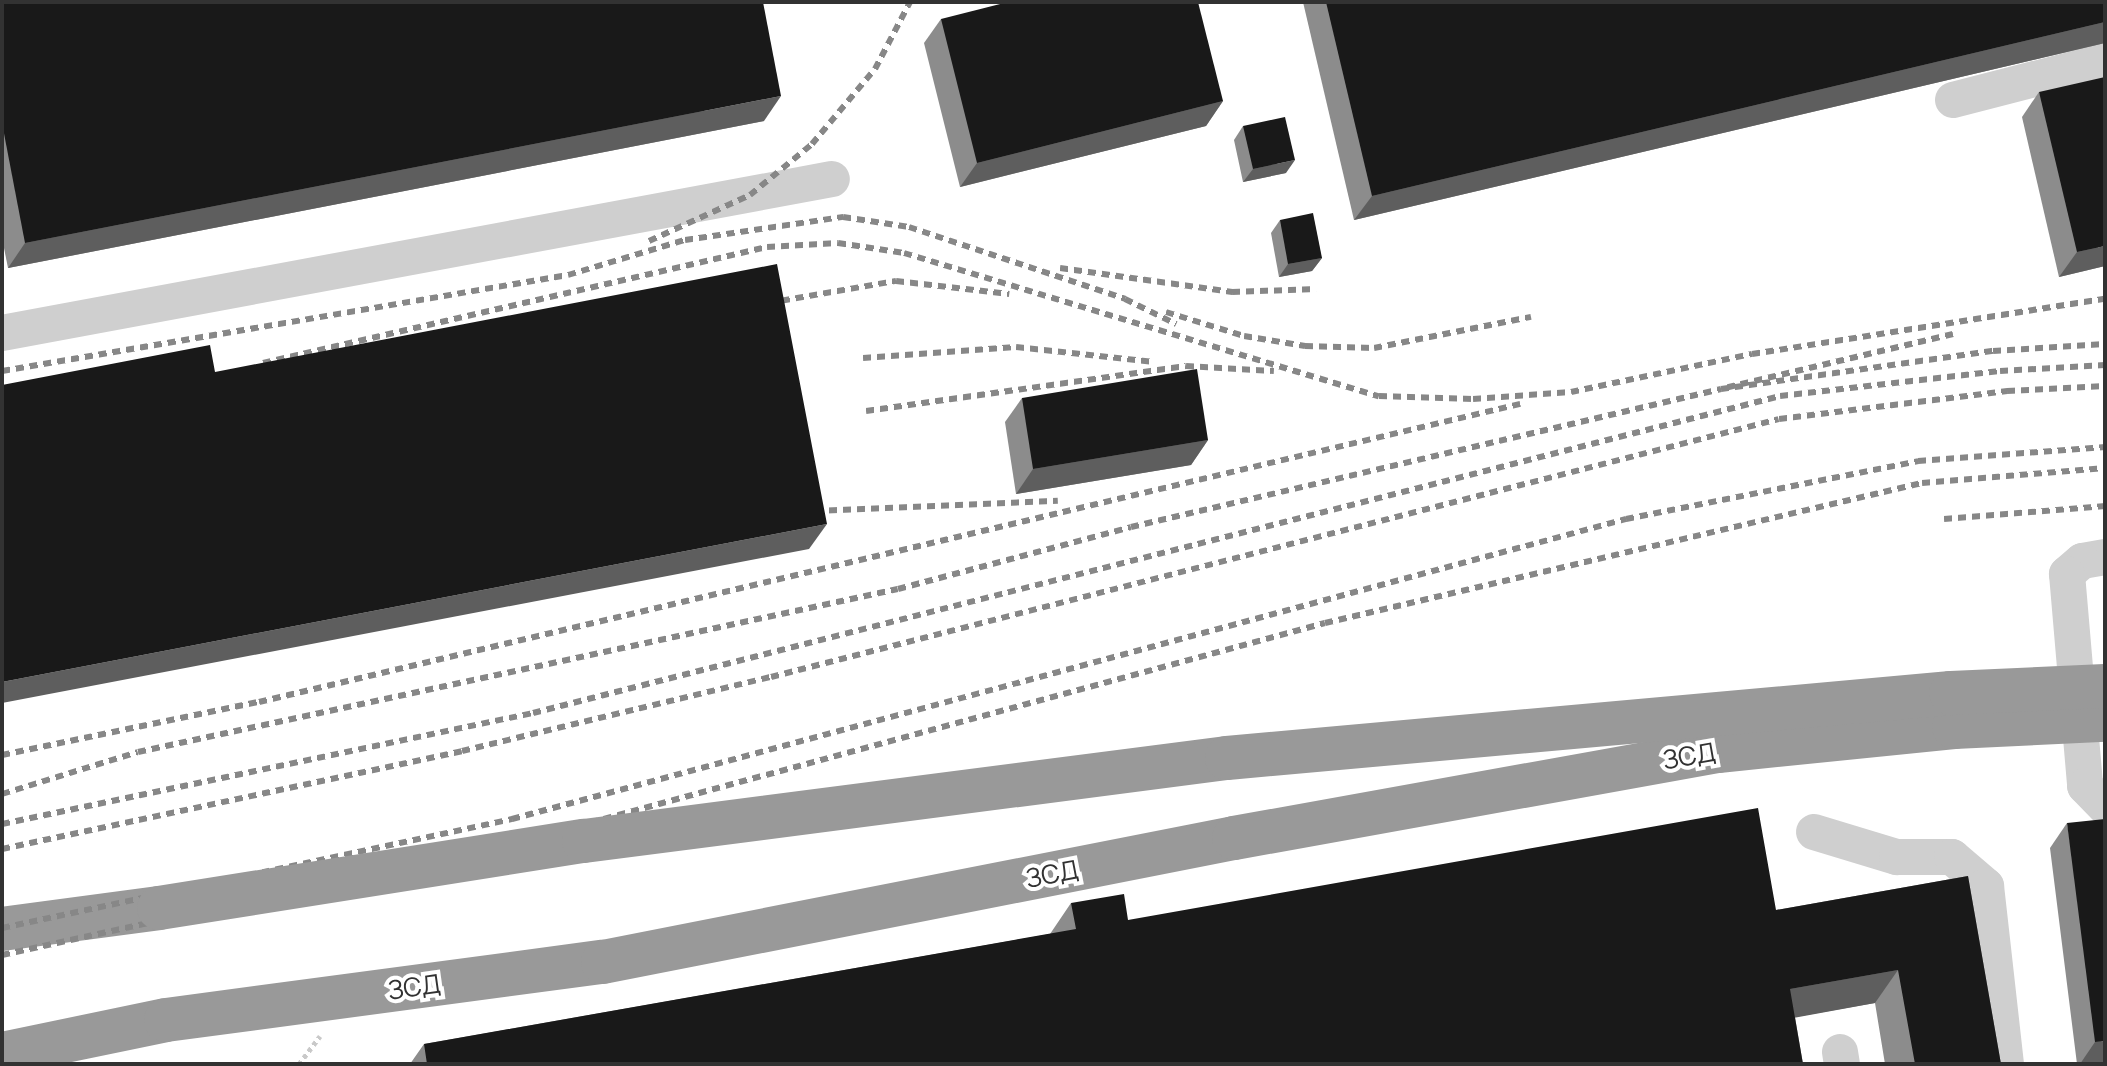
<!DOCTYPE html>
<html>
<head>
<meta charset="utf-8">
<style>
	body { margin:0 }
	#map { position:relative; width:2107px; height:1066px; overflow:hidden; background:#fff; font-family:Manrope,sans-serif }
	div>[style] { position:absolute }
	.path>* { height:5px; margin-top:-2.5px; transform-origin:0; background:repeating-linear-gradient(90deg,#c9c9c9 0 4px,transparent 0 8px) }
	.minor>* { height:36px; margin:-18px; padding:0 18px; transform-origin:18px; border-radius:18px; background:#cfcfcf }
	.highway>* { height:44px; margin:-22px; padding:0 22px; transform-origin:22px; border-radius:22px; background:#999 }
	.rail>* { height:6px; margin-top:-3px; transform-origin:0; background:repeating-linear-gradient(90deg,#878787 0 8px,transparent 0 14px) }
	.highway-bridge>* { height:44px; margin:-22px; padding:0 22px; transform-origin:22px; border-radius:22px; background:#999 }
	.wall>* { inset:0; background:#8c8c8c }
	.shaded-wall>* { inset:0; background:#5e5e5e }
	.building>* { inset:0; background:#191919 }
	span { translate:-50% -50%; white-space:nowrap; text-align:center; line-height:1.15; -webkit-text-stroke:8px #fff; paint-order:stroke }
	.street-label { font-size:26px; color:#323232 }
	.frame { position:absolute; inset:0; border:4px solid #323232; pointer-events:none }
</style>
</head>
<body>
<div id="map">
	<div class="path">
		<i style="left:299px;top:1064px;width:35px;rotate:-53deg"></i>
	</div>
	<div class="minor">
		<i style="left:1953px;top:100px;width:157px;rotate:-14.4deg"></i>
		<i style="left:2px;top:333px;width:844px;rotate:-10.51deg"></i>
		<i style="left:2105px;top:557px;width:23px;rotate:170deg"></i>
		<i style="left:2082px;top:561px;width:20px;rotate:139deg"></i>
		<i style="left:2067px;top:574px;width:213px;rotate:85.1deg"></i>
		<i style="left:2085px;top:786px;width:29px;rotate:46deg"></i>
		<i style="left:1814px;top:832px;width:87px;rotate:16.8deg"></i>
		<i style="left:1897px;top:857px;width:55px"></i>
		<i style="left:1952px;top:857px;width:45px;rotate:40.5deg"></i>
		<i style="left:1986px;top:886px;width:179px;rotate:83.6deg"></i>
		<i style="left:1840px;top:1052px;width:12px;rotate:81deg"></i>
	</div>
	<div class="highway">
		<i style="left:2px;top:929px;width:158px;rotate:-7.6deg"></i>
		<i style="left:2px;top:1054px;width:167px;rotate:-11.7deg"></i>
		<i style="left:166px;top:1020px;width:441px;rotate:-7.6deg"></i>
		<i style="left:603px;top:962px;width:643px;rotate:-11.12deg"></i>
		<i style="left:1234px;top:838px;width:492px;rotate:-10.2deg"></i>
	</div>
	<div class="rail">
		<i style="left:649px;top:241px;width:111px;rotate:-24.5deg"></i>
		<i style="left:750px;top:195px;width:80px;rotate:-39.4deg"></i>
		<i style="left:812px;top:144px;width:98px;rotate:-50deg"></i>
		<i style="left:875px;top:69px;width:76px;rotate:-62.4deg"></i>
		<i style="left:1060px;top:268px;width:174px;rotate:7.9deg"></i>
		<i style="left:1232px;top:292px;width:84px;rotate:-2deg"></i>
		<i style="left:768px;top:303px;width:130px;rotate:-9.8deg"></i>
		<i style="left:896px;top:281px;width:114px;rotate:6.6deg"></i>
		<i style="left:1166px;top:312px;width:82px;rotate:17.1deg"></i>
		<i style="left:1244px;top:336px;width:62px;rotate:9.3deg"></i>
		<i style="left:1305px;top:346px;width:69px;rotate:1.7deg"></i>
		<i style="left:1374px;top:348px;width:160px;rotate:-11.2deg"></i>
		<i style="left:1953px;top:334px;width:238px;rotate:166.7deg"></i>
		<i style="left:1721px;top:389px;width:275px;rotate:-8deg"></i>
		<i style="left:1993px;top:351px;width:112px;rotate:-3.6deg"></i>
		<i style="left:863px;top:358px;width:153px;rotate:-4.1deg"></i>
		<i style="left:1016px;top:347px;width:139px;rotate:6.2deg"></i>
		<i style="left:263px;top:363px;width:517px;rotate:-12.96deg"></i>
		<i style="left:767px;top:247px;width:71px;rotate:-3.2deg"></i>
		<i style="left:838px;top:243px;width:67px;rotate:8.6deg"></i>
		<i style="left:904px;top:253px;width:496px;rotate:16.8deg"></i>
		<i style="left:1379px;top:396px;width:94px;rotate:1.8deg"></i>
		<i style="left:1473px;top:399px;width:98px;rotate:-4.1deg"></i>
		<i style="left:1571px;top:392px;width:185px;rotate:-11.9deg"></i>
		<i style="left:1752px;top:354px;width:357px;rotate:-8.9deg"></i>
		<i style="left:2px;top:371px;width:574px;rotate:-9.63deg"></i>
		<i style="left:568px;top:275px;width:122px;rotate:-16.7deg"></i>
		<i style="left:685px;top:240px;width:160px;rotate:-8.3deg"></i>
		<i style="left:843px;top:217px;width:67px;rotate:8.6deg"></i>
		<i style="left:909px;top:227px;width:228px;rotate:18.4deg"></i>
		<i style="left:1125px;top:299px;width:57px;rotate:26.1deg"></i>
		<i style="left:866px;top:411px;width:323px;rotate:-8deg"></i>
		<i style="left:1186px;top:366px;width:88px;rotate:3.3deg"></i>
		<i style="left:815px;top:511px;width:243px;rotate:-2.4deg"></i>
		<i style="left:1944px;top:519px;width:162px;rotate:-4.6deg"></i>
		<i style="left:2px;top:755px;width:262px;rotate:-11.7deg"></i>
		<i style="left:259px;top:702px;width:1296px;rotate:-13.3deg"></i>
		<i style="left:2px;top:794px;width:142px;rotate:-17.2deg"></i>
		<i style="left:138px;top:752px;width:777px;rotate:-12.11deg"></i>
		<i style="left:898px;top:589px;width:241px;rotate:-14.9deg"></i>
		<i style="left:1131px;top:527px;width:606px;rotate:-13.16deg"></i>
		<i style="left:2px;top:824px;width:542px;rotate:-11.81deg"></i>
		<i style="left:533px;top:713px;width:1287px;rotate:-14.26deg"></i>
		<i style="left:1780px;top:396px;width:221px;rotate:-6.5deg"></i>
		<i style="left:2000px;top:371px;width:105px;rotate:-3.3deg"></i>
		<i style="left:2px;top:849px;width:470px;rotate:-12deg"></i>
		<i style="left:462px;top:751px;width:318px;rotate:-13.5deg"></i>
		<i style="left:771px;top:677px;width:1040px;rotate:-14.36deg"></i>
		<i style="left:1779px;top:419px;width:230px;rotate:-7deg"></i>
		<i style="left:2007px;top:391px;width:98px;rotate:-2.9deg"></i>
		<i style="left:2px;top:928px;width:522px;rotate:-12.06deg"></i>
		<i style="left:512px;top:819px;width:1154px;rotate:-15.07deg"></i>
		<i style="left:1626px;top:519px;width:298px;rotate:-11.2deg"></i>
		<i style="left:1918px;top:461px;width:188px;rotate:-4.3deg"></i>
		<i style="left:2px;top:955px;width:533px;rotate:-12.34deg"></i>
		<i style="left:523px;top:841px;width:831px;rotate:-15.21deg"></i>
		<i style="left:1325px;top:623px;width:613px;rotate:-13.2deg"></i>
		<i style="left:1922px;top:483px;width:184px;rotate:-4.7deg"></i>
	</div>
	<div class="highway-bridge">
		<i style="left:1718px;top:751px;width:237px;rotate:-5.8deg"></i>
		<i style="left:1954px;top:727px;width:151px;rotate:-2.7deg"></i>
		<i style="left:159px;top:908px;width:430px;rotate:-9deg"></i>
		<i style="left:584px;top:841px;width:648px;rotate:-7.36deg"></i>
		<i style="left:1227px;top:758px;width:727px;rotate:-5.13deg"></i>
		<i style="left:1951px;top:693px;width:154px;rotate:-2.6deg"></i>
	</div>
	<div class="wall">
		<i style="clip-path:polygon(2px 2px,764px 121px,8px 268px,2px 238px)"></i>
		<i style="clip-path:polygon(1303px 2px,2105px 2px,2105px 43px,1354px 220px)"></i>
		<i style="clip-path:polygon(941px 19px,1223px 101px,1206px 126px,960px 187px,924px 43px)"></i>
		<i style="clip-path:polygon(2039px 92px,2105px 266px,2059px 277px,2022px 117px)"></i>
		<i style="clip-path:polygon(1243px 126px,1286px 173px,1243px 182px,1234px 140px)"></i>
		<i style="clip-path:polygon(1280px 220px,1322px 258px,1312px 271px,1279px 277px,1271px 233px)"></i>
		<i style="clip-path:polygon(1022px 398px,1208px 440px,1191px 465px,1016px 494px,1005px 422px)"></i>
		<i style="clip-path:polygon(2067px 823px,2105px 1063px,2077px 1064px,2050px 848px)"></i>
		<i style="clip-path:polygon(1968px 876px,2001px 1064px,1885px 1064px,1875px 1003px,1795px 1017px,1803px 1064px,410px 1064px,424px 1044px,1050px 934px,1071px 903px,1128px 920px,1776px 910px)"></i>
	</div>
	<div class="shaded-wall">
		<i style="clip-path:polygon(2105px 22px,2105px 43px,1354px 220px,1372px 196px)"></i>
		<i style="clip-path:polygon(781px 96px,764px 121px,8px 268px,25px 243px)"></i>
		<i style="clip-path:polygon(1223px 101px,1206px 126px,960px 187px,977px 163px)"></i>
		<i style="clip-path:polygon(1295px 160px,1286px 173px,1243px 182px,1253px 169px)"></i>
		<i style="clip-path:polygon(2105px 246px,2105px 266px,2059px 277px,2077px 252px)"></i>
		<i style="clip-path:polygon(1322px 258px,1312px 271px,1279px 277px,1288px 264px)"></i>
		<i style="clip-path:polygon(1208px 440px,1191px 465px,1016px 494px,1033px 469px)"></i>
		<i style="clip-path:polygon(827px 524px,809px 549px,2px 703px,2px 682px)"></i>
		<i style="clip-path:polygon(1898px 970px,1875px 1003px,1766px 1023px,1790px 989px)"></i>
		<i style="clip-path:polygon(2105px 1041px,2105px 1063px,2080px 1064px,2095px 1042px)"></i>
	</div>
	<div class="building">
		<i style="clip-path:polygon(2px 2px,763px 2px,781px 96px,25px 243px,2px 123px)"></i>
		<i style="clip-path:polygon(1008px 2px,1198px 2px,1223px 101px,977px 163px,941px 19px)"></i>
		<i style="clip-path:polygon(1326px 2px,2105px 2px,2105px 22px,1372px 196px)"></i>
		<i style="clip-path:polygon(2105px 77px,2105px 246px,2077px 252px,2039px 92px)"></i>
		<i style="clip-path:polygon(1285px 117px,1295px 160px,1253px 169px,1243px 126px)"></i>
		<i style="clip-path:polygon(1313px 213px,1322px 258px,1288px 264px,1280px 220px)"></i>
		<i style="clip-path:polygon(777px 264px,827px 524px,2px 682px,2px 385px,210px 345px,215px 372px)"></i>
		<i style="clip-path:polygon(1197px 369px,1208px 440px,1033px 469px,1022px 398px)"></i>
		<i style="clip-path:polygon(1758px 808px,1776px 910px,1968px 876px,2001px 1064px,1915px 1064px,1898px 970px,1790px 989px,1803px 1064px,427px 1064px,424px 1044px,1076px 929px,1071px 903px,1124px 894px,1128px 920px)"></i>
		<i style="clip-path:polygon(2105px 819px,2105px 1041px,2095px 1042px,2067px 823px)"></i>
	</div>
	<div class="street-label">
		<span style="left:1689px;top:756px;rotate:-10deg">ЗСД</span>
		<span style="left:1052px;top:874px;rotate:-11deg">ЗСД</span>
		<span style="left:414px;top:987px;rotate:-8deg">ЗСД</span>
	</div>
	<div class="frame"></div>
</div>
</body>
</html>
